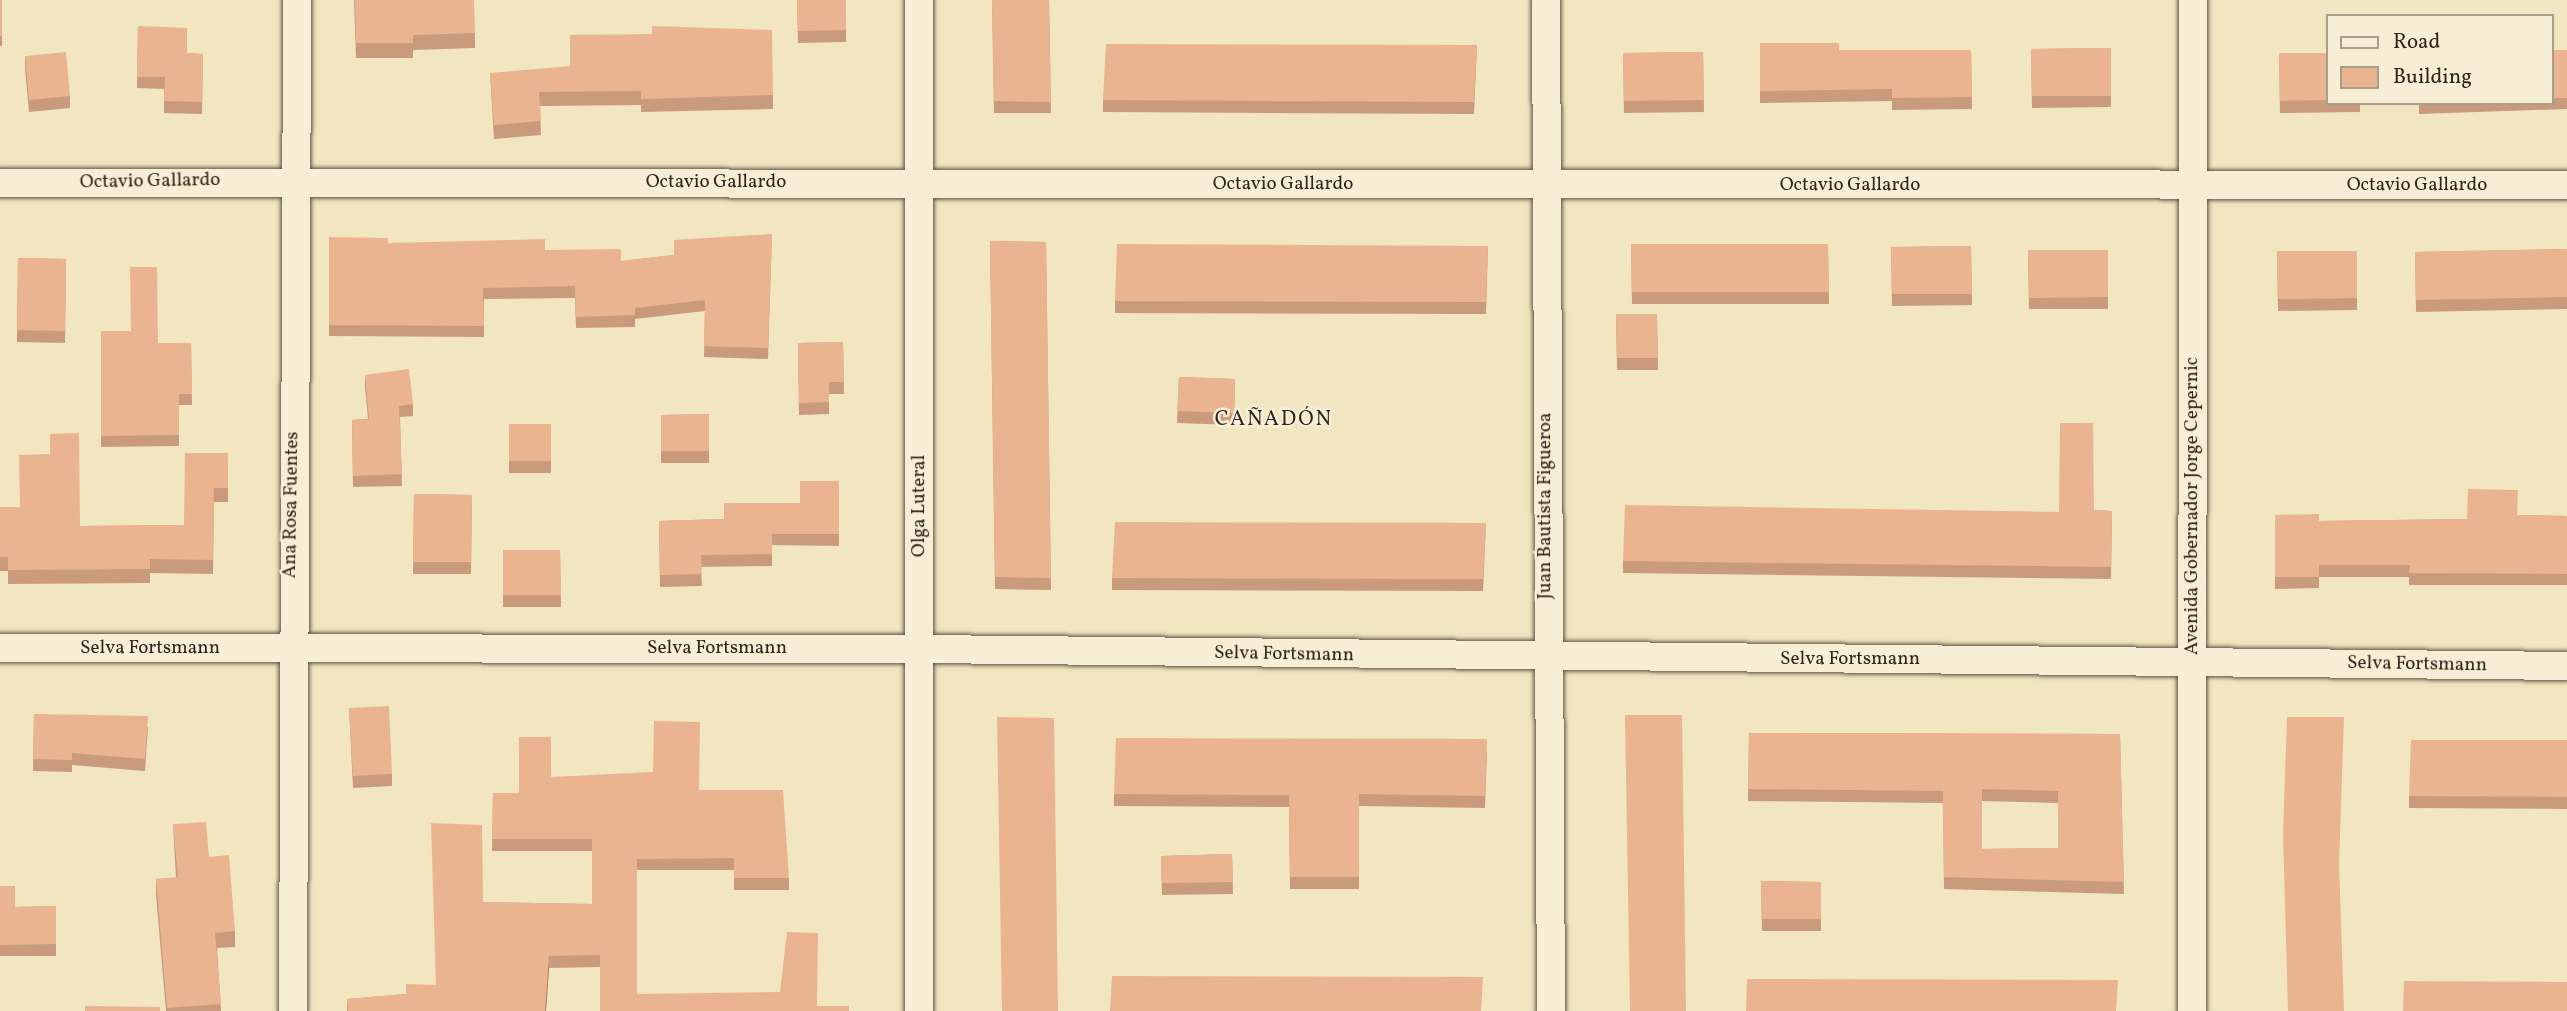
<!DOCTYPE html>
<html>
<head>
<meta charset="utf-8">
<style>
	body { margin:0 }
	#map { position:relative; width:2567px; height:1011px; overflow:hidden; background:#f1e6bf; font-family:Vollkorn,serif }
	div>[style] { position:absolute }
	.roads { filter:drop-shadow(0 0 2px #625546) drop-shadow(0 0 2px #625546) }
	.minor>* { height:28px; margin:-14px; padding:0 14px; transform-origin:14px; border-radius:14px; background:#f6efd5 }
	.wall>* { inset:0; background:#c99b7c }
	.shaded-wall>* { inset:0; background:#a47e65 }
	.building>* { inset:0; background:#eab490 }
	span { translate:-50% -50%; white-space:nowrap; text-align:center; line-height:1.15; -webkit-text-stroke:5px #f6efd5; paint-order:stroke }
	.street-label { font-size:19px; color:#32251d }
	.neighbourhood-label { font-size:21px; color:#32251d; letter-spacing:2px }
	.legend { position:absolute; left:2326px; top:14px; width:228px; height:91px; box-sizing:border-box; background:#f6efd5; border:2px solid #a89e8b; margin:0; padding:9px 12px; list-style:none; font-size:21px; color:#32251d }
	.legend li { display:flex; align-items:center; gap:14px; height:35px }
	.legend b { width:35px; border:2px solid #a89e8b }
</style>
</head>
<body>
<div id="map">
	<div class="roads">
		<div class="minor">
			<i style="left:919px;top:0;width:1011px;rotate:90deg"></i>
			<i style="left:1546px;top:0;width:1011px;rotate:89.72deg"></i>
			<i style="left:0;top:183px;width:2567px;rotate:0.04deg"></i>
			<i style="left:0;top:648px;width:921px;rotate:0.06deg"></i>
			<i style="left:921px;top:649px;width:1646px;rotate:0.59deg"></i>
			<i style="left:293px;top:1011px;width:1011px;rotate:-89.77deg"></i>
			<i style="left:2192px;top:1011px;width:1011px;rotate:-89.94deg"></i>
		</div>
	</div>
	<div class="wall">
		<i style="clip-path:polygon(0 0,2px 0,2px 46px,0 46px)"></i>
		<i style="clip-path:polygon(354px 0,475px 33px,475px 48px,413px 50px,413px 58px,356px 58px)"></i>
		<i style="clip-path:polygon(797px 0,846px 0,846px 42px,798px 43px)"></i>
		<i style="clip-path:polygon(992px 0,1049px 0,1051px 113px,994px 113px)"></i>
		<i style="clip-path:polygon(138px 26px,187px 53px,203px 54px,202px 114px,164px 113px,164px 89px,137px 88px)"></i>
		<i style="clip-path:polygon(1760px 43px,1839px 50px,1971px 50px,1972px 109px,1892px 110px,1892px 101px,1760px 103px)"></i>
		<i style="clip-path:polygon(1477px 45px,1474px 114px,1103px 112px,1103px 100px)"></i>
		<i style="clip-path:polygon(2111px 48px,2111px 107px,2032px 108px,2031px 49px)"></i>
		<i style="clip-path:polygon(2551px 50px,2567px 50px,2567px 109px,2419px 114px,2419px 103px,2551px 103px)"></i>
		<i style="clip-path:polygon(1703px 52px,1704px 112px,1624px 113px,1623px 53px)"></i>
		<i style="clip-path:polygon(2279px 53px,2327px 53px,2327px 103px,2360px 103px,2360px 112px,2280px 113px)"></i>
		<i style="clip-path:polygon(25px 56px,70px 96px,70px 108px,29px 112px,25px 68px)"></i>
		<i style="clip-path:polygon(490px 73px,773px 95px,773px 109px,641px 112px,641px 105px,540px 106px,541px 135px,494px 139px)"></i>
		<i style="clip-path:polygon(772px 234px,768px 359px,704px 357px,705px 311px,635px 319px,635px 327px,576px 328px,575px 298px,484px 299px,484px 337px,329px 336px,329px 237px,388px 243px,545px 250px,621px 261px,674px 255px)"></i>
		<i style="clip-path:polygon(990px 241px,1046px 242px,1051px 590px,995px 589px)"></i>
		<i style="clip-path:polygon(1631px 244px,1828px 244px,1829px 304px,1632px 304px)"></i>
		<i style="clip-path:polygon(1488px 246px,1486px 314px,1115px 313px,1115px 301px)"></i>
		<i style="clip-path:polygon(1971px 246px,1972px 305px,1892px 306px,1891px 247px)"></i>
		<i style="clip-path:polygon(2567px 249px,2567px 309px,2416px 312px,2415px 252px)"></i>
		<i style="clip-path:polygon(2028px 250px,2108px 250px,2108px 309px,2029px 309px)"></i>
		<i style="clip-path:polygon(2277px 251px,2357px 251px,2357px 310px,2278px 311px)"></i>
		<i style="clip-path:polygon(18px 258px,66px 259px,65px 343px,17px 342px)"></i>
		<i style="clip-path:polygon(1616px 314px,1657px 314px,1658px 370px,1617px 370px)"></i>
		<i style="clip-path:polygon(101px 331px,158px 343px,191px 343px,192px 405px,179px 405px,179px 446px,101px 447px)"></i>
		<i style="clip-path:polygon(843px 342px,844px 394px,829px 394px,829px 414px,799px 415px,798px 343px)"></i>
		<i style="clip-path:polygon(365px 375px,413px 404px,413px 416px,400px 417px,402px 486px,353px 487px,352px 420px,368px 419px,365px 387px)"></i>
		<i style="clip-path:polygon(1179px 377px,1235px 379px,1234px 425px,1177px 423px)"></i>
		<i style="clip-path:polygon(709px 414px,709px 463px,661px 463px,661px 415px)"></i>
		<i style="clip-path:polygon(509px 424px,551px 424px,551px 473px,509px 473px)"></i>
		<i style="clip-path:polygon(228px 453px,228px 502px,214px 502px,213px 574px,150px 573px,150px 583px,8px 584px,8px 571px,0 571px,0 507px,80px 526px,184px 525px)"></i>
		<i style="clip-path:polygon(839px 481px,839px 546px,772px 545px,772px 566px,701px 567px,702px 586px,660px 587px,659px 521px,724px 519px,800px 503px)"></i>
		<i style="clip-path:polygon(414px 494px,472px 495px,471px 574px,413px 574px)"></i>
		<i style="clip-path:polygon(2094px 510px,2112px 511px,2111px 579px,1623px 573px,1623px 561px,2059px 512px)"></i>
		<i style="clip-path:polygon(2275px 515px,2319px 521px,2467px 519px,2517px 515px,2567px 516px,2567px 585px,2409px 585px,2409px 577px,2319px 577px,2319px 588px,2275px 589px)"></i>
		<i style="clip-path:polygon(1486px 523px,1483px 591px,1112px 590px,1112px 578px)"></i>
		<i style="clip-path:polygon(503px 550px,560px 550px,561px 607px,503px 607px)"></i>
		<i style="clip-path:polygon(349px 708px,392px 774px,392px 786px,353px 788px)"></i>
		<i style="clip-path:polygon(34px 714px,148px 727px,145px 771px,72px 765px,72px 772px,33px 771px)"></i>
		<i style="clip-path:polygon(evenodd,1749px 733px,2120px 734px,2124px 894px,1944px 889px,1943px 803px,1748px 801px,1749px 733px,1982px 801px,2058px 803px,2058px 848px,1982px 849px,1982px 801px)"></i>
		<i style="clip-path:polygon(2567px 740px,2567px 809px,2409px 808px,2409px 796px)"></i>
		<i style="clip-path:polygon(1487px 751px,1485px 808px,1359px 806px,1359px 889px,1290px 889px,1289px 807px,1114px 806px,1114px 794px)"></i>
		<i style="clip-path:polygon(551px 777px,699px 790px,789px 878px,789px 890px,734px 890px,734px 870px,637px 870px,637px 994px,817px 1006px,600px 1011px,600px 967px,549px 968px,546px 1011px,347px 1011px,347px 999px,406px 994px,436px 985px,483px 902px,592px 904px,592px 851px,492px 851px,493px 793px,519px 793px)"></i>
		<i style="clip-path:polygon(173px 824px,209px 857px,235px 931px,235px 947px,217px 948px,221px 1011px,166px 1011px,156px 895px,156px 879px,176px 878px)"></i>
		<i style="clip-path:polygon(1232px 854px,1233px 894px,1162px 895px,1161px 856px)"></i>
		<i style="clip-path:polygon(1761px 881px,1821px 882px,1821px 931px,1762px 931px)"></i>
		<i style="clip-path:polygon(0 886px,15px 907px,56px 906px,56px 956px,0 956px)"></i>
	</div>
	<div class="shaded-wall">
		<i style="clip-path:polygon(549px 956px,549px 968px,546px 1011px,545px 1011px)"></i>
	</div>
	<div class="building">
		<i style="clip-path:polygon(0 0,2px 0,2px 36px,0 36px)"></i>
		<i style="clip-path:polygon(355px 0,474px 0,475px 33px,413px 35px,413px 43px,356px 43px)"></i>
		<i style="clip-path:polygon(797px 0,846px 0,846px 30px,798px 31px)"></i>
		<i style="clip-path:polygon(992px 0,1049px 0,1051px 102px,994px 101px)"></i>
		<i style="clip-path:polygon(138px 26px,187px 28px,187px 53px,203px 54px,202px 102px,164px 101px,165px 77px,137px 77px)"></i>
		<i style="clip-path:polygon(652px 26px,772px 30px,773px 95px,641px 99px,641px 91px,539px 92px,541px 121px,494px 125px,490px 73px,570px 66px,570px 35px,652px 34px)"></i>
		<i style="clip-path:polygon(1760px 43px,1839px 43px,1839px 50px,1971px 50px,1972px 97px,1892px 98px,1892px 89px,1760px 91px)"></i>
		<i style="clip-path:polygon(1106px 44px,1477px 45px,1474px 102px,1103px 100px)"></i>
		<i style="clip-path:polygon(2111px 48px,2111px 96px,2032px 96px,2031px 49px)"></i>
		<i style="clip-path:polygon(2551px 50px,2567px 50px,2567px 98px,2551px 98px)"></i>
		<i style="clip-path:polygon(66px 52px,70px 96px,29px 100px,25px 56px)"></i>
		<i style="clip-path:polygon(1703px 52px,1704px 100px,1624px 101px,1623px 53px)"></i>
		<i style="clip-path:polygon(2279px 53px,2327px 53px,2327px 100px,2280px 101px)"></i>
		<i style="clip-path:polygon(772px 234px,768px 348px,704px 346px,705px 300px,635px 308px,635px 315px,576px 317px,575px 286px,483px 288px,484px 326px,329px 325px,329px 237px,388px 238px,388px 243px,545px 239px,545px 250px,621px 249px,621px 261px,674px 255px,674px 240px)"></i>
		<i style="clip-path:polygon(990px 241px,1046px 242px,1051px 578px,995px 577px)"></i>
		<i style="clip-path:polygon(1117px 244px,1488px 246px,1486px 302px,1115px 301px)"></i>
		<i style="clip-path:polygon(1631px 244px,1828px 244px,1829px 292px,1632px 292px)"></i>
		<i style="clip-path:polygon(1971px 246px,1972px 294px,1892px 294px,1891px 247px)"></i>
		<i style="clip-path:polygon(2567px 249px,2567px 297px,2416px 300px,2415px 252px)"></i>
		<i style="clip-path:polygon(2028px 250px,2108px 250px,2108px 297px,2029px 298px)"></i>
		<i style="clip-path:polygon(2277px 251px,2357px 251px,2357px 298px,2278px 299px)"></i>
		<i style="clip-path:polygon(18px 258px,66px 259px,65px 331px,17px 330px)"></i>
		<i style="clip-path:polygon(130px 267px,157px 267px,158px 343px,191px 343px,192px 394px,179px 394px,179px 435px,101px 436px,101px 331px,131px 331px)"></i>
		<i style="clip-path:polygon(1616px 314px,1657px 314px,1658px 358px,1617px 358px)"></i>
		<i style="clip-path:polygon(843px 342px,844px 382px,829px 382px,829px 402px,799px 403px,798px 343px)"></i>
		<i style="clip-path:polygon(409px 369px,413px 404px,399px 406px,402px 474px,353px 476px,352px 420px,369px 419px,365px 375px)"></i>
		<i style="clip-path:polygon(1179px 377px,1235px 379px,1234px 413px,1177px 411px)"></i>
		<i style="clip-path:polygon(709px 414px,709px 451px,661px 451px,661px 415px)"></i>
		<i style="clip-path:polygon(2060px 423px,2093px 423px,2094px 510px,2112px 511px,2111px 567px,1623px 561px,1625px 505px,2059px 512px)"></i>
		<i style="clip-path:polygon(509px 424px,551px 424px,551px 461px,509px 461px)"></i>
		<i style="clip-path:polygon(79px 433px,80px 526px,184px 525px,185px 453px,228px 453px,228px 488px,214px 488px,213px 560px,150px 559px,150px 569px,8px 570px,8px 557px,0 557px,0 507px,20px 507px,19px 455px,50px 454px,50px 434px)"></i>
		<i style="clip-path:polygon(800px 481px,839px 481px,839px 534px,772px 534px,772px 554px,701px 555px,702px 574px,660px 575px,659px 521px,724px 519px,724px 503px,800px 503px)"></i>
		<i style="clip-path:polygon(2468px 489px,2518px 490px,2517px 515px,2567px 516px,2567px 574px,2409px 573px,2410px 565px,2319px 565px,2319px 577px,2275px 577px,2275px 515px,2319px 514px,2319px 521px,2467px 519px)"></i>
		<i style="clip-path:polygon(414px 494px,472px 495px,471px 562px,413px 562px)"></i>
		<i style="clip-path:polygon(1115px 522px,1486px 523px,1483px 579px,1112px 578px)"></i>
		<i style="clip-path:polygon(503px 550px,560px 550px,561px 595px,503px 595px)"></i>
		<i style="clip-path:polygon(389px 706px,392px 774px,353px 776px,349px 708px)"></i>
		<i style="clip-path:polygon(34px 714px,148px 716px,145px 759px,72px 753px,72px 760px,33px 759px)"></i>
		<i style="clip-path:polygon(1625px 715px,1682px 715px,1686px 1011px,1630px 1011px)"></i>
		<i style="clip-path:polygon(997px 717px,1054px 718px,1058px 1011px,1002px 1011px)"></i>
		<i style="clip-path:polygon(2287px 717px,2344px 717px,2339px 864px,2344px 1011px,2288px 1011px,2283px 834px)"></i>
		<i style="clip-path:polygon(654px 721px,700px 722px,699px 790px,783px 790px,789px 878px,734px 878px,734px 858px,637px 859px,637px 994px,780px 992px,787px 932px,818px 933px,817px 1006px,849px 1006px,849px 1011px,600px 1011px,600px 955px,549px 956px,545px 1011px,348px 1011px,347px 999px,406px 994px,406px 984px,436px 985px,431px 823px,482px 825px,483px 902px,592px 904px,592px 839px,492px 839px,493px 793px,519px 793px,519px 737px,551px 737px,551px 777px,653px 772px)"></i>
		<i style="clip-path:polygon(evenodd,1749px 733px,2120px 734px,2124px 882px,1944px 877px,1943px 791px,1748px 789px,1749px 733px,1982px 789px,2058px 791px,2058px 848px,1982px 849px,1982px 789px)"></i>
		<i style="clip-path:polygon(1116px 738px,1487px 739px,1485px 796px,1359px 794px,1359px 877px,1290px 877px,1289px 795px,1114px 794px)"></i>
		<i style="clip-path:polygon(2411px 740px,2567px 740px,2567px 797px,2409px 796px)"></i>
		<i style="clip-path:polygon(206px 822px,209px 857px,229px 855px,235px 931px,215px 933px,221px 1004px,167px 1008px,156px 879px,178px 877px,173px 824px)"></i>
		<i style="clip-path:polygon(1232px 854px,1233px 882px,1162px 883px,1161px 856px)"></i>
		<i style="clip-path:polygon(1761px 881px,1821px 882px,1821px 919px,1762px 919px)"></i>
		<i style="clip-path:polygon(0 886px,15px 886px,15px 907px,56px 906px,56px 944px,0 945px)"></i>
		<i style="clip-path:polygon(1112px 976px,1483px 977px,1481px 1011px,1110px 1011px)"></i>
		<i style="clip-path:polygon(1747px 979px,2118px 980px,2116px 1011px,1746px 1011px)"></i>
		<i style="clip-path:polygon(2404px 981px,2567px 982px,2567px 1011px,2403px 1011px)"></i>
		<i style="clip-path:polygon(85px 1006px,160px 1007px,160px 1011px,85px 1011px)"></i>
	</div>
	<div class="street-label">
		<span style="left:150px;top:182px;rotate:-1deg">Octavio Gallardo</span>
		<span style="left:716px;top:183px">Octavio Gallardo</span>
		<span style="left:1283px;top:185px">Octavio Gallardo</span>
		<span style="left:1850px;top:186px">Octavio Gallardo</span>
		<span style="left:2417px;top:186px">Octavio Gallardo</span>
		<span style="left:292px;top:505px;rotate:-89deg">Ana Rosa Fuentes</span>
		<span style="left:920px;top:506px;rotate:-90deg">Olga Luteral</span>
		<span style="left:1546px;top:506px;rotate:-90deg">Juan Bautista Figueroa</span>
		<span style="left:2193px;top:506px;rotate:-90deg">Avenida Gobernador Jorge Cepernic</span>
		<span style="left:150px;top:649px">Selva Fortsmann</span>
		<span style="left:717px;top:649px">Selva Fortsmann</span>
		<span style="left:1284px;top:655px;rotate:1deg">Selva Fortsmann</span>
		<span style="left:1850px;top:660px">Selva Fortsmann</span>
		<span style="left:2417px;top:665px;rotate:1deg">Selva Fortsmann</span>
	</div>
	<div class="neighbourhood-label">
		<span style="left:1274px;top:420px">CAÑADÓN</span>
	</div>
	<ul class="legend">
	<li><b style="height:9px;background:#f6efd5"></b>Road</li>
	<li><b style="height:19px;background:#eab490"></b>Building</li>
	</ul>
</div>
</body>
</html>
